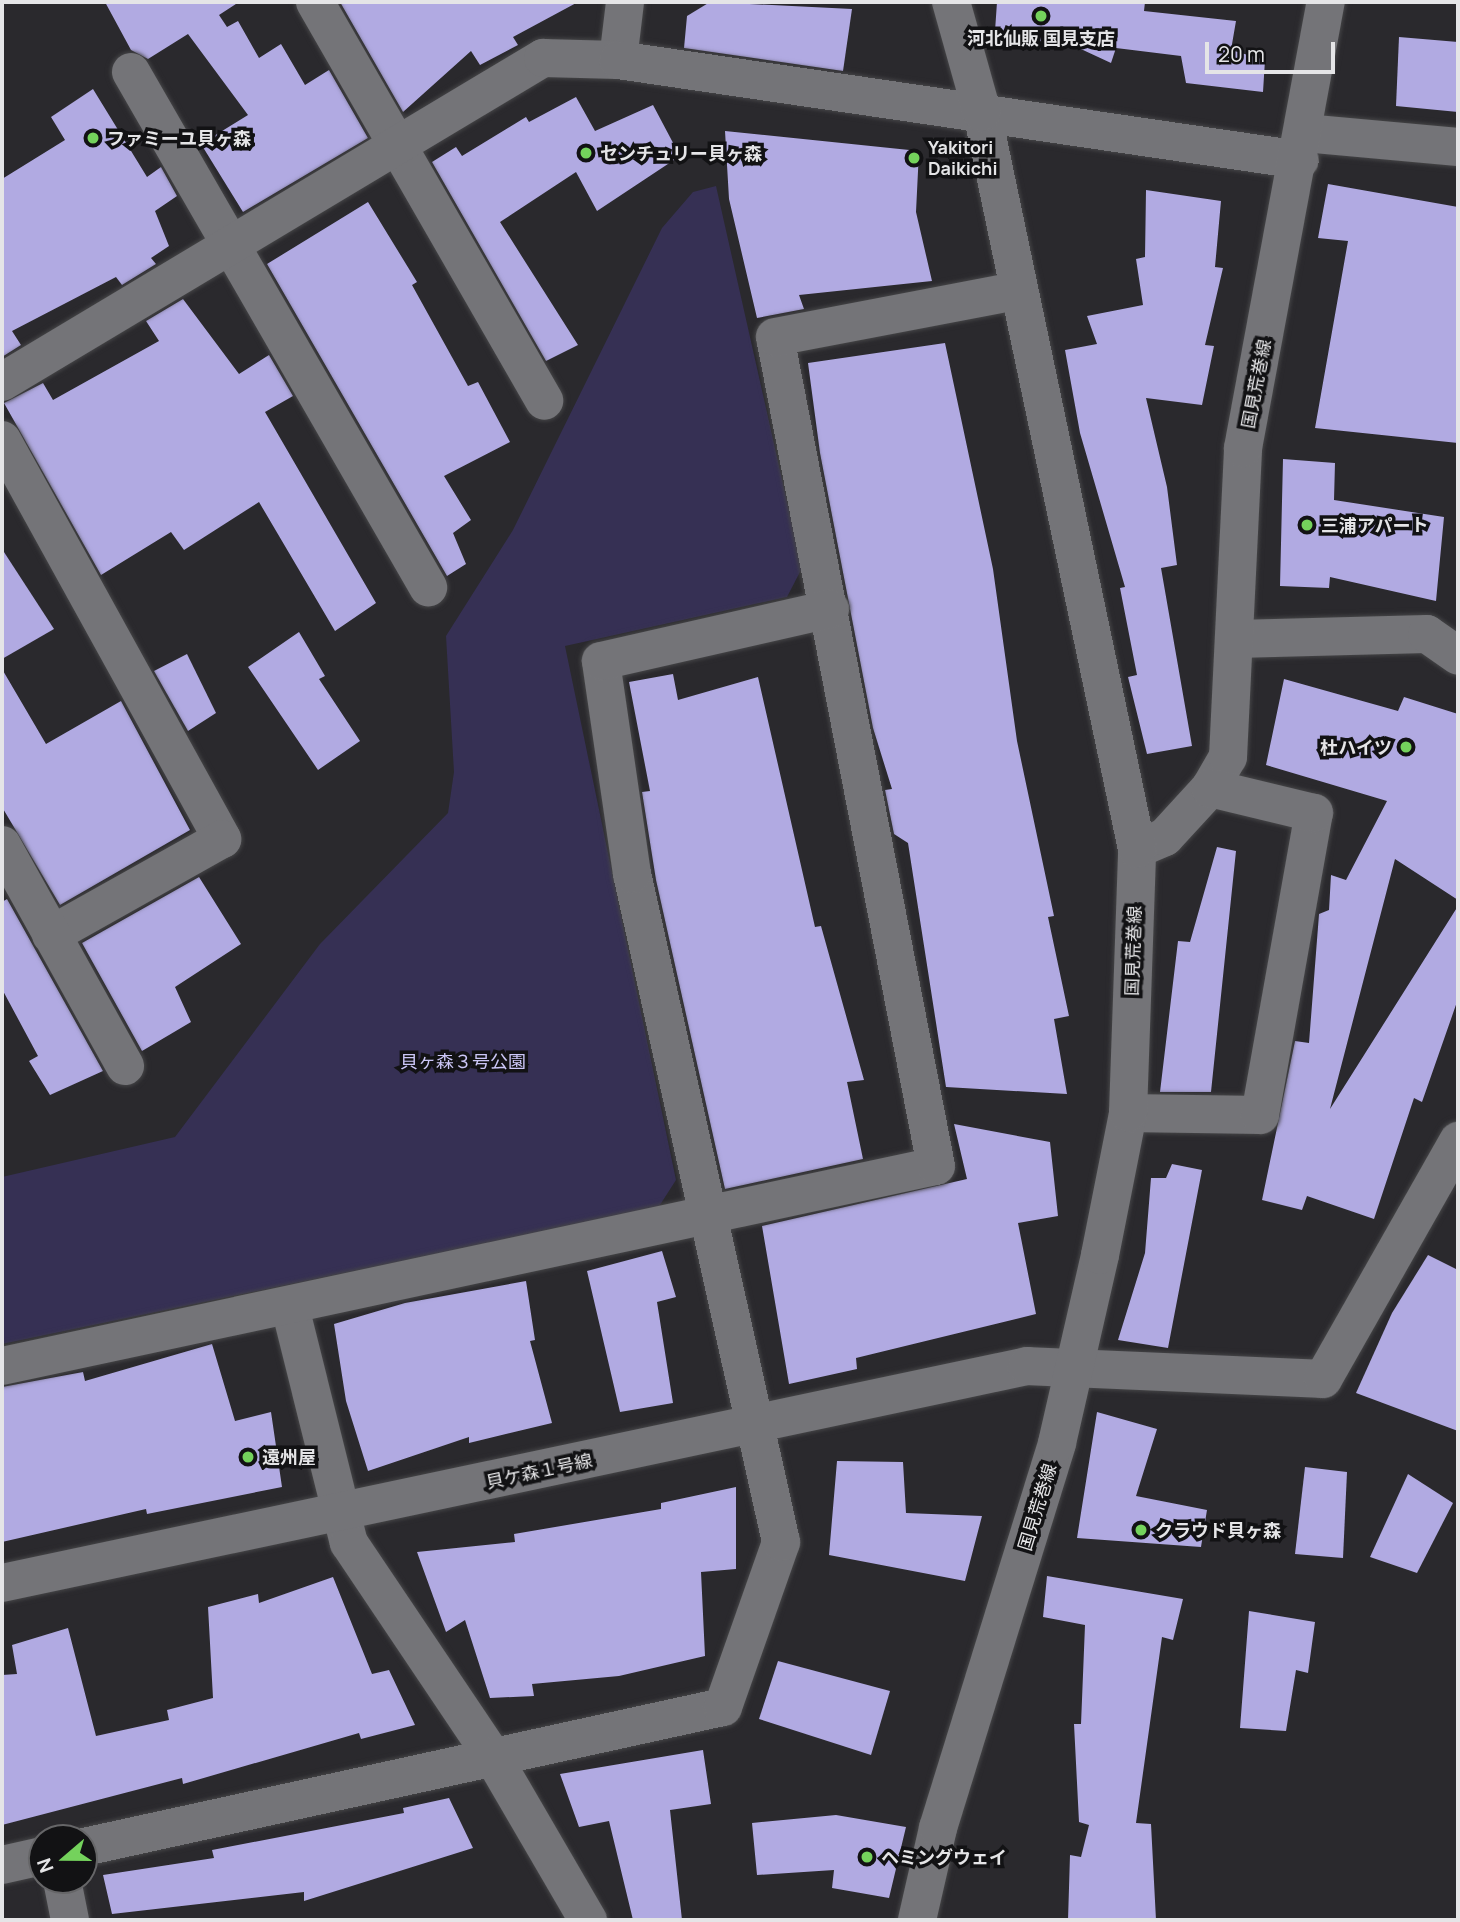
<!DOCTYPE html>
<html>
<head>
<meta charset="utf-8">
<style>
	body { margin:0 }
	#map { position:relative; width:1460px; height:1922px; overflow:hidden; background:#2a292d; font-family:Manrope,"Noto Sans JP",sans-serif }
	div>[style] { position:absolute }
	.green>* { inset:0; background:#363054 }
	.building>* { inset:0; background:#b1aae2 }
	.roads { filter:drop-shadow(0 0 2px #454547) drop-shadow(0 0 2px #454547) }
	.minor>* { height:38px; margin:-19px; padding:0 19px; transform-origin:19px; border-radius:19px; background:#747478 }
	.dots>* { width:19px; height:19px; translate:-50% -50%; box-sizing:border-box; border:4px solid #121214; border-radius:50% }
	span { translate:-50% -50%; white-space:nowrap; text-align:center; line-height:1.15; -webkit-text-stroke:7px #121214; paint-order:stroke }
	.poi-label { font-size:18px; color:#e5e5e7; font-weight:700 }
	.left { translate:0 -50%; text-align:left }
	.right { translate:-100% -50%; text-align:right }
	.street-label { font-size:18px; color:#e5e5e7 }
	.park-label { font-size:18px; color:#ccc7f7 }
	.frame { position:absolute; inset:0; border:4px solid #e5e5e7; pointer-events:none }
	.north { position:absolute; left:28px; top:1824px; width:70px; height:70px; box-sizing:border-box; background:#121214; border:2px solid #666668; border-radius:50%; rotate:250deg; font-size:19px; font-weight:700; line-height:28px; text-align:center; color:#e5e5e7 }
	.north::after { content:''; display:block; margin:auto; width:24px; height:32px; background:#74d25c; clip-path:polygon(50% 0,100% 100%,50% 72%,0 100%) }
	.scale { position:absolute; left:1205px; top:42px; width:130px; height:32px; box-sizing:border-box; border:4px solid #e5e5e7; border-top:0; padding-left:9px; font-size:21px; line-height:24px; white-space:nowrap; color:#e5e5e7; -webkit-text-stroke:5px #121214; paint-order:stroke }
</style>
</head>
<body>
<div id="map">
	<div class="green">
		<i style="clip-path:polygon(716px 186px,802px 568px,787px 597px,565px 646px,676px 1180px,658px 1208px,2px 1344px,2px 1177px,175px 1137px,320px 944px,448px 813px,454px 772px,446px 636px,513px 530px,662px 228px,693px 192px)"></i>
	</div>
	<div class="building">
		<i style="clip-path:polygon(105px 2px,239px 2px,219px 15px,227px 27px,238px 21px,259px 58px,281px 44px,305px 85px,329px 70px,368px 138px,243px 212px,201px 144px,248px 115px,188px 34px,148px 59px,131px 50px)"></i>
		<i style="clip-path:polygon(340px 2px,578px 2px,513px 37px,518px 45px,480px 65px,471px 51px,403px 112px)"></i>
		<i style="clip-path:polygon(710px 2px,852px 9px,843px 71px,684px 48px,687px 16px)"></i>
		<i style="clip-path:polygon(997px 2px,1145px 2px,1144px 11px,1236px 21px,1231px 50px,1265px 60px,1263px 92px,1186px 83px,1181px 56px,1116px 48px,1111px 63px,1083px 50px,995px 31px)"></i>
		<i style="clip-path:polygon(1399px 37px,1458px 42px,1458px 112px,1396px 106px)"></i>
		<i style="clip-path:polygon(93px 89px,147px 177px,161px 167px,177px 196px,155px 211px,169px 246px,151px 258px,156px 264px,122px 285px,116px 277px,12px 331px,21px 345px,2px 357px,2px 179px,65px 140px,51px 117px)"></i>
		<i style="clip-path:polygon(576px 97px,595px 131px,653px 105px,680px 156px,597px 211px,576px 172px,500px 222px,578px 345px,546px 361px,432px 162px,456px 147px,462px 156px,526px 117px,529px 122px)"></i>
		<i style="clip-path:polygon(725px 131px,919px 151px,916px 212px,932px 281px,799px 295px,804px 309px,757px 318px,729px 199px)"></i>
		<i style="clip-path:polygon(1328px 184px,1458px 207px,1458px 443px,1315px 428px,1348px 241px,1318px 238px)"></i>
		<i style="clip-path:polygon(1146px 190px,1221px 201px,1215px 267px,1223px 268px,1205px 345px,1214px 346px,1202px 405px,1146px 398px,1167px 487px,1177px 565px,1161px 568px,1192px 746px,1147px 754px,1128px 677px,1137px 675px,1120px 588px,1125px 587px,1080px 433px,1065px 350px,1097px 344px,1087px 316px,1143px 305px,1136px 259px,1145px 257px)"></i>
		<i style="clip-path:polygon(368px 202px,417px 282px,412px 285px,468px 386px,478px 382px,510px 442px,444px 476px,471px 520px,453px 533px,466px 564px,447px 576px,267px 264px)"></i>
		<i style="clip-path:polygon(183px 299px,239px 374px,269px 355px,293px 396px,265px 412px,376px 603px,335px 631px,259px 502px,184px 550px,171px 532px,101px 575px,4px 403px,43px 383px,53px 400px,159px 341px,146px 321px)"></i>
		<i style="clip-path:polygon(945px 343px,993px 569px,1017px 741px,1054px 916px,1048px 917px,1069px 1016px,1054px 1019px,1067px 1094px,946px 1087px,908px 843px,894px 834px,885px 790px,892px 789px,873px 728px,820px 453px,808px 363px)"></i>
		<i style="clip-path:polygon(1283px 459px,1335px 463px,1334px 500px,1444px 517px,1436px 601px,1330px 577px,1329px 588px,1280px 586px)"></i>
		<i style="clip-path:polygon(2px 549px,54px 629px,2px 659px)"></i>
		<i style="clip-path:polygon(299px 632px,325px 676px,319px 679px,360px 741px,318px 770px,248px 667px)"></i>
		<i style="clip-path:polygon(187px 654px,216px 713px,188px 731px,154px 671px)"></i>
		<i style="clip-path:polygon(2px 669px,46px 744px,121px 701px,190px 830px,60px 905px,2px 807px)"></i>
		<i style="clip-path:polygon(673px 674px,678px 700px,758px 677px,815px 927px,821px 926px,864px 1080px,847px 1082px,863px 1159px,725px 1189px,656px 880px,642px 792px,650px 791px,629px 682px)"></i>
		<i style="clip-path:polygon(1284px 679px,1398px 711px,1404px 697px,1458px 714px,1458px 900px,1395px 859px,1330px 1109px,1458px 906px,1458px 999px,1422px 1102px,1414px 1098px,1374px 1219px,1307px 1196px,1302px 1210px,1262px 1200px,1295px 1041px,1309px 1043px,1319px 914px,1329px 910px,1331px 875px,1346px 880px,1387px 801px,1266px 765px)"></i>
		<i style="clip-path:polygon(1217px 847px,1236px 851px,1211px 1092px,1160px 1092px,1178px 941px,1190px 942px)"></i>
		<i style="clip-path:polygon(199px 877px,241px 944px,175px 987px,191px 1022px,142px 1051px,82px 943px)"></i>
		<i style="clip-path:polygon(7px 899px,103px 1071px,50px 1095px,29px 1061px,38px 1056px,2px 989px,2px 902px)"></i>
		<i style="clip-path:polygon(954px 1124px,1050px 1142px,1058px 1216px,1018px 1223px,1036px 1314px,856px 1358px,857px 1369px,789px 1384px,762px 1226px,967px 1179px)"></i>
		<i style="clip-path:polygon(1172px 1164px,1202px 1170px,1168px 1348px,1118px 1340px,1145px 1253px,1151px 1178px,1166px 1178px)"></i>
		<i style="clip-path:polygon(662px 1251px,676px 1297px,657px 1302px,673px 1403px,620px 1412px,587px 1271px)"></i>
		<i style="clip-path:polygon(1428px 1255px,1458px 1270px,1458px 1431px,1356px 1393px,1392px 1313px)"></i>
		<i style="clip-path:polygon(526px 1281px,535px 1340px,530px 1341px,552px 1423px,469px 1443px,469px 1437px,368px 1471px,346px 1401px,334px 1324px,405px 1303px)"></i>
		<i style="clip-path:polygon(212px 1344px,235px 1421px,271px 1412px,282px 1487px,147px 1514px,146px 1509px,2px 1542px,2px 1387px,83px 1372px,85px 1381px)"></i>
		<i style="clip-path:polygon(1097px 1412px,1157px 1429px,1136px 1496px,1207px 1510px,1201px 1547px,1077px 1538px)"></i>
		<i style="clip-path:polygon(837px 1461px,903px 1462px,906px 1513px,982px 1516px,965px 1581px,829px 1555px)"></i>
		<i style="clip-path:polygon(1305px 1467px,1347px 1472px,1343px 1558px,1295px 1554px)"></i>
		<i style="clip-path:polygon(1408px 1474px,1453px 1503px,1417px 1573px,1370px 1557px)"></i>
		<i style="clip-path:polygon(736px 1487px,736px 1569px,701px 1572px,705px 1656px,619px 1676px,532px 1684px,534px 1696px,490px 1698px,465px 1620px,446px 1632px,417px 1552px,515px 1542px,514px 1534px,661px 1509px,661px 1503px)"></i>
		<i style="clip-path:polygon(1047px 1576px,1183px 1599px,1173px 1640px,1162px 1637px,1136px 1823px,1151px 1824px,1156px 1920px,1068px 1920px,1070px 1855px,1081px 1857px,1089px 1825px,1079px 1822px,1074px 1724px,1081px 1724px,1085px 1625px,1043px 1617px)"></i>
		<i style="clip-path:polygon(333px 1577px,372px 1674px,389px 1670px,415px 1725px,361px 1739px,359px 1733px,183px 1784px,182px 1778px,2px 1825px,2px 1675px,17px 1674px,12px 1645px,68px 1628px,96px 1736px,169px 1720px,167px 1710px,213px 1698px,208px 1607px,258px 1594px,259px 1603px)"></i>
		<i style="clip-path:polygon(1249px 1611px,1315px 1622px,1308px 1673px,1296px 1670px,1286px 1731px,1240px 1728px)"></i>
		<i style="clip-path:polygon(778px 1661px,890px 1691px,871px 1755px,759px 1719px)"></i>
		<i style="clip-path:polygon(703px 1750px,711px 1804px,670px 1810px,682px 1920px,633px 1920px,609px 1821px,579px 1827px,560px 1774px)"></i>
		<i style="clip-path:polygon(449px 1798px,473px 1848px,304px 1901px,304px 1892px,112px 1914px,103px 1875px,214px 1858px,212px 1850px,404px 1813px,403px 1808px)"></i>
		<i style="clip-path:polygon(836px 1815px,906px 1827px,889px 1898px,832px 1888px,834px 1870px,757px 1875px,752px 1823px)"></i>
	</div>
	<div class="roads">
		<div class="minor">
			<i style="left:315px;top:2px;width:460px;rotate:60.1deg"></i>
			<i style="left:618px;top:60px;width:58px;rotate:-83.1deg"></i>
			<i style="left:131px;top:72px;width:595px;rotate:60.03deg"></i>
			<i style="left:1304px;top:133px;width:155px;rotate:5.2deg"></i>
			<i style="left:2px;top:382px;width:631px;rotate:-30.92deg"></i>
			<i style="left:543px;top:58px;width:75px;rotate:1.5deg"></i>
			<i style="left:618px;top:60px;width:689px;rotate:8.34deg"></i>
			<i style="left:2px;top:440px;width:456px;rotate:61.1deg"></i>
			<i style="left:222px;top:839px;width:196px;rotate:150.7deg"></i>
			<i style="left:1236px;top:639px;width:191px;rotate:-1.5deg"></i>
			<i style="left:1427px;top:634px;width:38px;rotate:35deg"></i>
			<i style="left:2px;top:845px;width:253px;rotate:60.9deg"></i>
			<i style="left:1137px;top:849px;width:30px;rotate:-23deg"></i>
			<i style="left:1165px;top:837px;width:67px;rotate:-47.4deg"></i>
			<i style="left:1210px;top:788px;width:36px;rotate:-60deg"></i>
			<i style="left:1228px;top:757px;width:309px;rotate:-87.2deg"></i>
			<i style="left:1243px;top:448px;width:454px;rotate:-79.5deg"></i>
			<i style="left:1128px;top:1113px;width:132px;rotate:0.9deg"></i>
			<i style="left:1260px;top:1115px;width:307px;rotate:-79.9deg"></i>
			<i style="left:1314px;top:813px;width:107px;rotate:-166.5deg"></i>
			<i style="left:290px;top:1307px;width:243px;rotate:76deg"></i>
			<i style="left:349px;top:1543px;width:258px;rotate:56.1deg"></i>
			<i style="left:493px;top:1757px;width:189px;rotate:59.8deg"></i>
			<i style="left:2px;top:1366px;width:955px;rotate:-12.09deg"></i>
			<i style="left:936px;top:1166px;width:844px;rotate:-100.99deg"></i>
			<i style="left:775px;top:337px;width:245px;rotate:-10.8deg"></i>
			<i style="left:2px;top:1583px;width:1048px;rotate:-11.95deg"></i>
			<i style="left:1027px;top:1366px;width:296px;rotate:2.5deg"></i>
			<i style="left:1323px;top:1379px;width:274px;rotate:-60.4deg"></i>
			<i style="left:84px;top:1847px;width:654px;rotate:-12.36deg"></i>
			<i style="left:723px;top:1707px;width:175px;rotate:-70.6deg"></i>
			<i style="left:781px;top:1542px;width:684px;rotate:-102.57deg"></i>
			<i style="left:632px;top:874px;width:215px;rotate:-98.3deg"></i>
			<i style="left:601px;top:661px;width:235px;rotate:-12.8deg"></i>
			<i style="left:2px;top:1865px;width:41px;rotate:-12.7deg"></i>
			<i style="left:62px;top:1880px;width:41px;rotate:78.7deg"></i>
			<i style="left:917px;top:1920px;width:94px;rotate:-77.1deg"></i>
			<i style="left:938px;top:1828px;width:403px;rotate:-72.8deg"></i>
			<i style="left:1057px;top:1443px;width:193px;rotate:-77.1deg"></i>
			<i style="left:1100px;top:1255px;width:145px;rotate:-78.8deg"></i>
			<i style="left:1128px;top:1113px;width:264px;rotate:-88deg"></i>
			<i style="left:1137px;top:849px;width:753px;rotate:-101.88deg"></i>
			<i style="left:982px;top:112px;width:114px;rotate:-105.7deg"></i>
		</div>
	</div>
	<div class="dots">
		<i style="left:1041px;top:16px;background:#74d25c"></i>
		<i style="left:93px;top:138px;background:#74d25c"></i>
		<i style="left:586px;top:153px;background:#74d25c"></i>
		<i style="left:914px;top:158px;background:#74d25c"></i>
		<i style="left:1307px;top:525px;background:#74d25c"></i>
		<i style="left:1406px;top:747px;background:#74d25c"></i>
		<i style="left:248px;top:1457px;background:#74d25c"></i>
		<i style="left:1141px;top:1530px;background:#74d25c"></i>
		<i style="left:867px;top:1857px;background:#74d25c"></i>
	</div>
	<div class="poi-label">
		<span style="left:1041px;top:38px">河北仙販 国見支店</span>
		<span class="left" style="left:107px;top:138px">ファミーユ貝ヶ森</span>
		<span class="left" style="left:928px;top:158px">Yakitori<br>Daikichi</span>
		<span class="left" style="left:600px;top:153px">センチュリー貝ヶ森</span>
		<span class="left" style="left:1321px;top:525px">三浦アパート</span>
		<span class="right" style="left:1392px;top:747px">杜ハイツ</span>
		<span class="left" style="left:262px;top:1457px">遠州屋</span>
		<span class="left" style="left:1155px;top:1530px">クラウド貝ヶ森</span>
		<span class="left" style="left:881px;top:1857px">ヘミングウェイ</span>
	</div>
	<div class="street-label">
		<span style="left:1256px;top:384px;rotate:-79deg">国見荒巻線</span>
		<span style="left:1133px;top:951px;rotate:-88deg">国見荒巻線</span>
		<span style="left:539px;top:1471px;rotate:-12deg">貝ケ森１号線</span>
		<span style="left:1037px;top:1507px;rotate:-73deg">国見荒巻線</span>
	</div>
	<div class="park-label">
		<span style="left:463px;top:1061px">貝ヶ森３号公園</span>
	</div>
	<div class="frame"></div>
	<div class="north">N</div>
	<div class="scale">20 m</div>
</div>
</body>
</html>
